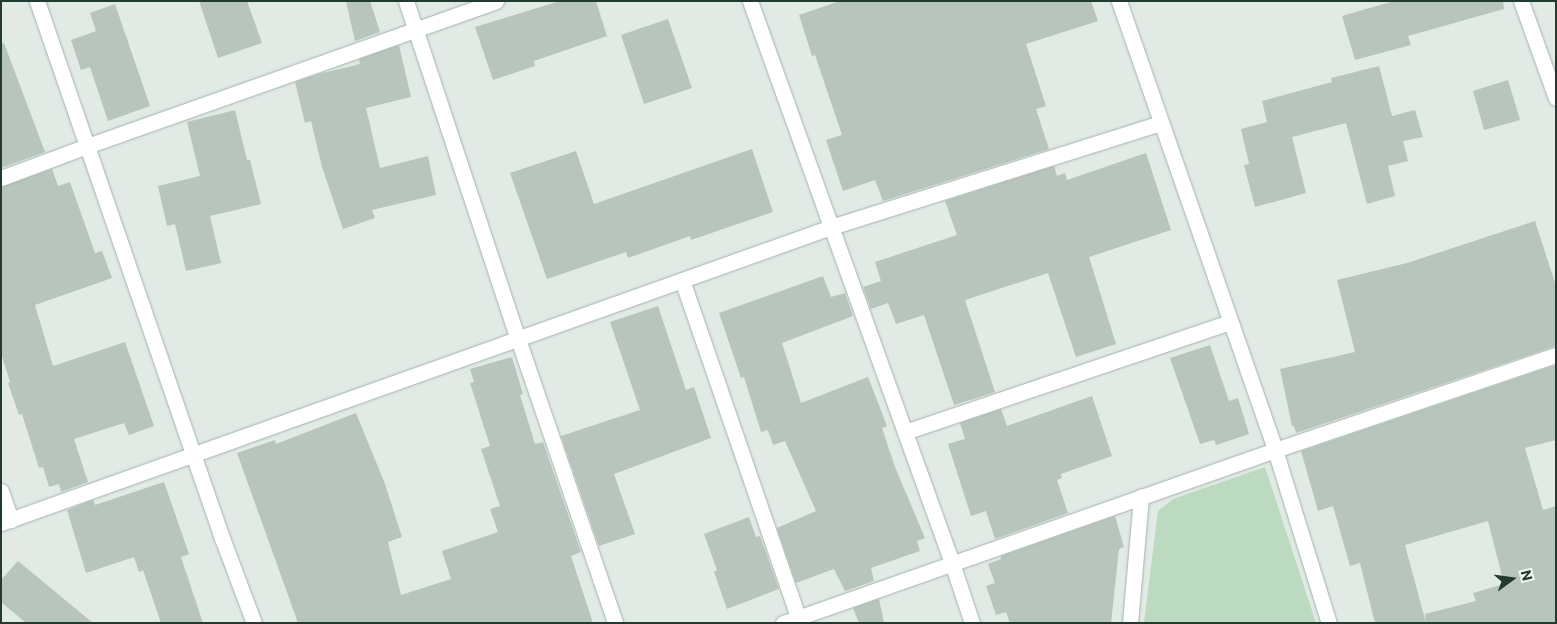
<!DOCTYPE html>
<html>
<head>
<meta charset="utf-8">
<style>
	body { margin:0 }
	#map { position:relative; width:1557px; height:624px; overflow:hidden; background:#e1eae5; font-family:Commissioner,sans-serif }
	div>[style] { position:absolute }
	.green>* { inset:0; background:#bcdac0 }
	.building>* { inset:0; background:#b7c5bd }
	.roads { filter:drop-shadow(0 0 1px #a4b2ab) drop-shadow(0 0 1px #a4b2ab) }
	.minor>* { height:15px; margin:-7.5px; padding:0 7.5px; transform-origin:7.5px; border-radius:7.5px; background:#fff }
	.tertiary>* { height:15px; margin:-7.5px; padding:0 7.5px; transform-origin:7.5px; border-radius:7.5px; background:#fff }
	span { translate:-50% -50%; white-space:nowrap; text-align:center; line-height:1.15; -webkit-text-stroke:4px #f1f7f3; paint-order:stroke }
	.frame { position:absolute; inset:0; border:2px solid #233a30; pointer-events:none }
	.north { position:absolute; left:1487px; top:554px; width:50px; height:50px; -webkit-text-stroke:4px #f1f7f3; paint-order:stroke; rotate:76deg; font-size:14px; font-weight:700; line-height:20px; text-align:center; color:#233a30 }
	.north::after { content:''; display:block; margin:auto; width:18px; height:22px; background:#233a30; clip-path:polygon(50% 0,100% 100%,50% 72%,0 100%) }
</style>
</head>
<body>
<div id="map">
	<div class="green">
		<i style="clip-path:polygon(1265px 467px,1316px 623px,1144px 623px,1158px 511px,1173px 499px)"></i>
	</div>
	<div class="building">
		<i style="clip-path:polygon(199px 1px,247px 1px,262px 43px,218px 58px)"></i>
		<i style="clip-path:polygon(346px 1px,370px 1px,380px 32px,355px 41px)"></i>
		<i style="clip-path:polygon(560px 1px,596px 1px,607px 36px,534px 61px,535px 66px,493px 80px,475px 27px)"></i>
		<i style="clip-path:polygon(840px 1px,1091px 1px,1098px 21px,1026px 44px,1046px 106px,1036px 109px,1049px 149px,883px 201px,875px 180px,843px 191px,826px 140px,842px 135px,815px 55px,812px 56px,799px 15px)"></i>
		<i style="clip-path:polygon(1394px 1px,1503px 1px,1504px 9px,1408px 36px,1411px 45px,1355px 60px,1342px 16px)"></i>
		<i style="clip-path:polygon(115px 4px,150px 106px,108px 121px,90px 67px,81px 70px,71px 40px,96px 31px,90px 13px)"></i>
		<i style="clip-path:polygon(668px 19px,692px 88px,644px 104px,621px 35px)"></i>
		<i style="clip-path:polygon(4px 43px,45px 152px,1px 168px,1px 44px)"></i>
		<i style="clip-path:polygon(399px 45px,411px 97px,366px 108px,380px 168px,428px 156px,436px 195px,372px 210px,375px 218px,343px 229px,322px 167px,311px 121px,305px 123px,295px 82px,319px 74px,360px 64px,359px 59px)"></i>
		<i style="clip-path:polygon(1379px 66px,1392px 116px,1415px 110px,1423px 137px,1403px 141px,1408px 161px,1388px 166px,1395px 196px,1367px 204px,1346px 123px,1292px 137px,1306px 193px,1255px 207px,1244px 165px,1249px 164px,1241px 129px,1267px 122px,1262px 101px,1332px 82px,1331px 78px)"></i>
		<i style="clip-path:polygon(1508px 80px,1520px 120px,1484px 130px,1473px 91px)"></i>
		<i style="clip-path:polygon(235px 110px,247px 160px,250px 160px,261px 204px,210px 216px,221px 263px,186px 271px,175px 224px,167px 226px,158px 186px,200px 176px,187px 122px)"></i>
		<i style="clip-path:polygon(752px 149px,773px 212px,691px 240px,690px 236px,628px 258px,626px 252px,547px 279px,510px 173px,576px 151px,594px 204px)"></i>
		<i style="clip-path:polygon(1146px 153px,1171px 230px,1089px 257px,1116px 344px,1076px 357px,1048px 273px,965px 300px,995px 392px,954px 405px,924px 315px,896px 324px,888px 303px,871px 309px,863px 287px,881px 281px,875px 262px,957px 235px,945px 201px,1054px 166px,1057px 176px,1065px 173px,1067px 180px)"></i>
		<i style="clip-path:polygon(52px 169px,58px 186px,70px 182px,95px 253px,102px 251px,112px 278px,35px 305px,53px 366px,125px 342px,154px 426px,129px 435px,124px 423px,74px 439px,88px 482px,61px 492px,59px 484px,49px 487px,43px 467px,39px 468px,22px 414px,19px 415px,8px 383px,10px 382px,1px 353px,1px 187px)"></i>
		<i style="clip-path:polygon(1535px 221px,1556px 286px,1556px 346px,1296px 433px,1294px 426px,1292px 426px,1280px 369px,1355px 352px,1337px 280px,1407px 263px)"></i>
		<i style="clip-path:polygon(823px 276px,831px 297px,845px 293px,853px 316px,782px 343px,801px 403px,868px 377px,887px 426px,882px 428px,895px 467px,925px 538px,917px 541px,920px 551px,871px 568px,874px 581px,845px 591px,834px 569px,796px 583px,777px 528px,816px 511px,785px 441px,773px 445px,768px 430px,761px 432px,744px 377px,741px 378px,719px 313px)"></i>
		<i style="clip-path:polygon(658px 306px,686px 390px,694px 387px,711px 438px,614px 474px,635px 534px,599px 546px,561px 436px,640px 410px,610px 322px)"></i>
		<i style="clip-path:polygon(1210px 345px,1229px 401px,1238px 398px,1249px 434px,1216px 445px,1214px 440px,1200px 444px,1170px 358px)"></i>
		<i style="clip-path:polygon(512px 357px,523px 394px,520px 395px,535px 444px,543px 442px,581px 552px,571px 556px,593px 623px,298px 623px,237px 453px,275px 440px,276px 444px,356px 413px,385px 484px,402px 537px,388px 542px,401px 595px,451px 579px,442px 551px,498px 532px,490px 509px,500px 506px,481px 449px,490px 446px,470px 383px,474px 382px,470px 369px)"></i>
		<i style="clip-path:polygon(1556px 365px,1556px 440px,1525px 448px,1543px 510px,1556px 506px,1556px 623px,1426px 623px,1425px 614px,1476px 601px,1473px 593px,1504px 584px,1488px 521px,1405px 545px,1426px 623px,1375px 623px,1360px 563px,1350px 566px,1333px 506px,1318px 511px,1301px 451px)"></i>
		<i style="clip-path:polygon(1092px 396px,1112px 456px,1061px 474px,1062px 478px,1057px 480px,1068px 513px,995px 539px,986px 511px,971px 516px,948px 444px,965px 439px,960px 423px,1001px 409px,1007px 426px)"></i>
		<i style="clip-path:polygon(164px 482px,189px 554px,181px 557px,203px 623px,161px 623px,143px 570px,139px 572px,134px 557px,86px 573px,67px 510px,93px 500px,95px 505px)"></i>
		<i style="clip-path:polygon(1115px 516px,1124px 547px,1119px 549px,1111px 623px,1010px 623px,1006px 612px,996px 615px,986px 586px,995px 583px,988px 564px,1001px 559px,1001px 556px)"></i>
		<i style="clip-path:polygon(749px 517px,756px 537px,760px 536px,779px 589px,727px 609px,714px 572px,717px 570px,704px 534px)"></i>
		<i style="clip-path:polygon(18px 561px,93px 623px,26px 623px,1px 602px,1px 580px)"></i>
		<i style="clip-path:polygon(879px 599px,884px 623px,859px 623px,853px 608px)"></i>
	</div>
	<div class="roads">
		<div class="minor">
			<i style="left:37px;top:1px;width:153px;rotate:71deg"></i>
			<i style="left:87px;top:146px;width:434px;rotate:-19.5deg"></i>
			<i style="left:406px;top:1px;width:356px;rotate:71.7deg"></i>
			<i style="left:518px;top:339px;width:300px;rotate:71.1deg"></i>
			<i style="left:750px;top:1px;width:597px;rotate:70.23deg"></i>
			<i style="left:952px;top:563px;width:63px;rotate:71.6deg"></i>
			<i style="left:1119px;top:1px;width:475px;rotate:70.8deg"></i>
			<i style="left:1275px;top:450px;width:181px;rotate:72.7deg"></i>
			<i style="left:1px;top:178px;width:92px;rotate:-20.4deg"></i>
			<i style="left:87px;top:146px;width:415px;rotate:71deg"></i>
			<i style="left:222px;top:538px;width:91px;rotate:69.4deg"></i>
			<i style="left:682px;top:280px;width:356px;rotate:71deg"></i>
			<i style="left:905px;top:432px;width:343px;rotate:-18.7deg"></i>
			<i style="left:1px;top:491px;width:31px;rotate:71deg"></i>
			<i style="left:1px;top:523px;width:881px;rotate:-19.63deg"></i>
			<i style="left:831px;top:227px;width:346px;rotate:-17.5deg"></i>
			<i style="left:783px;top:623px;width:522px;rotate:-19.37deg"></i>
			<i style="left:1275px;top:450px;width:297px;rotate:-18.7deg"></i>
			<i style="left:1130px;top:623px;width:127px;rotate:-85deg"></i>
		</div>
		<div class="tertiary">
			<i style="left:1521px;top:1px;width:103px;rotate:70.2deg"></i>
		</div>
	</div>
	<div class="frame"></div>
	<div class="north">N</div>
</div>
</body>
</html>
